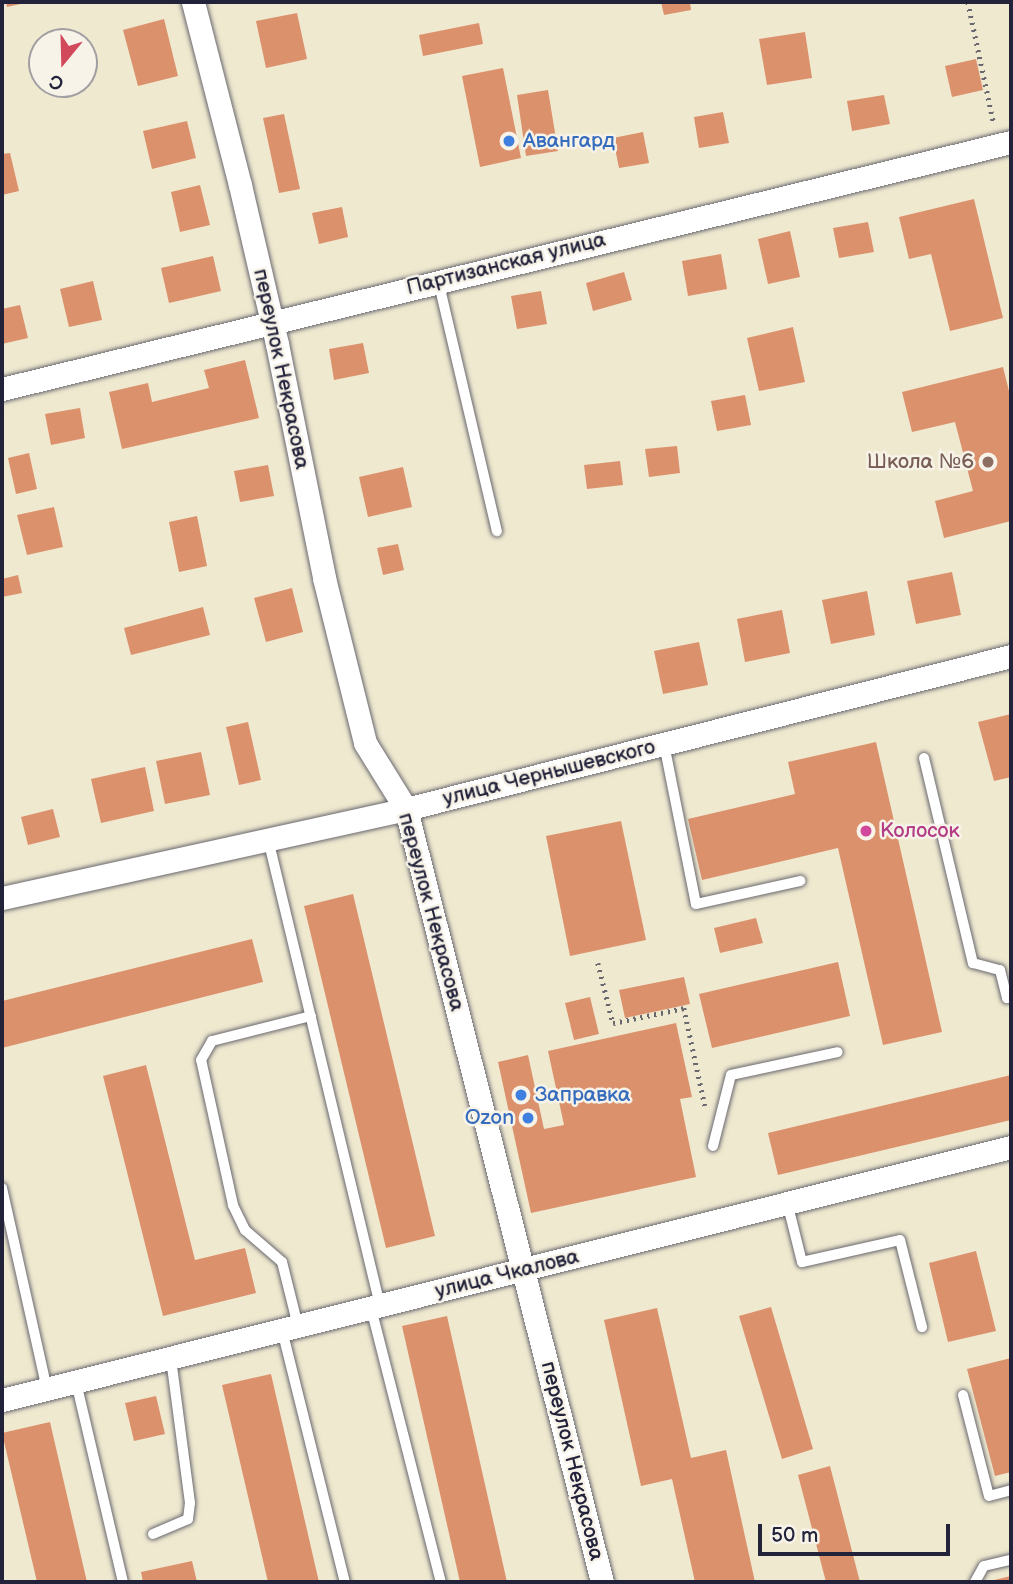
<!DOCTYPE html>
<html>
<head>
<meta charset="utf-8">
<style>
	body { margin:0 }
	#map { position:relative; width:1013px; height:1584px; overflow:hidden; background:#efe9d0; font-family:"Balsamiq Sans",sans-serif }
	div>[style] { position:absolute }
	.building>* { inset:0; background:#dc916d }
	.path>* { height:4.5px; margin-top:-2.25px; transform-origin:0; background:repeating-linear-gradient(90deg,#6a686f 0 2px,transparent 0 7px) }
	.roads { filter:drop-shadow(0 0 2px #6a686f) drop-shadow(0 0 2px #6a686f) }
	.lane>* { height:10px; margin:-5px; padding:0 5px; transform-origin:5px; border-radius:5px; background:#fff }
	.street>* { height:23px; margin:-11.5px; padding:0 11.5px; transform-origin:11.5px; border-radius:11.5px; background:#fff }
	.dots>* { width:19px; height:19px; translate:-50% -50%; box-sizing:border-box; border:4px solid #f7f3e8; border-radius:50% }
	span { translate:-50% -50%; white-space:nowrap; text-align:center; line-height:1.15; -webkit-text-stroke:5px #f7f3e8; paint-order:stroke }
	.shop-label { font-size:21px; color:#366cbe }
	.left { translate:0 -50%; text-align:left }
	.right { translate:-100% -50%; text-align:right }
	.street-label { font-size:21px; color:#22223b }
	.education-label { font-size:21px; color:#785e54 }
	.hotel-label { font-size:21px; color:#b23c85 }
	.frame { position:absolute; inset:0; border:4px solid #22223b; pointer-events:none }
	.north { position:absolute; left:28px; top:28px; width:70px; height:70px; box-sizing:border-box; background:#f7f3e8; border:2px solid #a29fa3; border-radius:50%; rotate:199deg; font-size:19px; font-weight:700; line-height:28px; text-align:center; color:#22223b }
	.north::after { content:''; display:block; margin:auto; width:24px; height:32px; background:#d1495b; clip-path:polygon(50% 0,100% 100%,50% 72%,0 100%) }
	.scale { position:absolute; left:758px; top:1524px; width:192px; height:32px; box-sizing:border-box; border:4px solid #22223b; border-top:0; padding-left:9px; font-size:21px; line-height:24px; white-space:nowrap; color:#22223b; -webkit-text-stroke:5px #f7f3e8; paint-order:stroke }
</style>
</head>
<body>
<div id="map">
	<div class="building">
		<i style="clip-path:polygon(6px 2px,25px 2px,25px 3px,7px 7px)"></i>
		<i style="clip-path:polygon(661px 2px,690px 2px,691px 10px,664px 15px)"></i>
		<i style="clip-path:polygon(297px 13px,307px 59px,266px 68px,256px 21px)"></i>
		<i style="clip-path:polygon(164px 19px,178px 76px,138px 86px,123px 30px)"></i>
		<i style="clip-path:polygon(479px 23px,483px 44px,423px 56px,419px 35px)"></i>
		<i style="clip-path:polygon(805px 32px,812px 78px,767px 85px,759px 39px)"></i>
		<i style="clip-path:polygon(42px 59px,42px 83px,37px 85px,32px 61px)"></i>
		<i style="clip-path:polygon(976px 59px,983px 90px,952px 97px,945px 66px)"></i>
		<i style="clip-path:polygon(503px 68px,521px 158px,480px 167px,462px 76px)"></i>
		<i style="clip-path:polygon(548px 90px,558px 151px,526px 156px,517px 95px)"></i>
		<i style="clip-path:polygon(884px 95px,890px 124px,852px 131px,847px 101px)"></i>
		<i style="clip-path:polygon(723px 112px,729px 143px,699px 148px,694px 117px)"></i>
		<i style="clip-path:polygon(284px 114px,300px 189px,279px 193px,263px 118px)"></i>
		<i style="clip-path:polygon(187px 121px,196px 158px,152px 169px,143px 131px)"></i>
		<i style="clip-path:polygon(643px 132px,649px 163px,619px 168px,613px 138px)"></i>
		<i style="clip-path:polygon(10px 153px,19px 191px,2px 195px,2px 154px)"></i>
		<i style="clip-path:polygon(200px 185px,210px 225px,180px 232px,171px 192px)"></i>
		<i style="clip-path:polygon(974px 199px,1003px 318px,950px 331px,931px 254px,909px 259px,899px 217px)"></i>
		<i style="clip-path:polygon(342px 207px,348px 237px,319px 244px,312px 213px)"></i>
		<i style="clip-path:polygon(868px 222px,874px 252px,839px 258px,833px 228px)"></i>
		<i style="clip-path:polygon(790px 231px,800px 277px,768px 284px,758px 239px)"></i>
		<i style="clip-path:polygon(721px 254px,727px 289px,688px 296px,682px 261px)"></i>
		<i style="clip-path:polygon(213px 256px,221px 291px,169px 303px,161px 268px)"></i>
		<i style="clip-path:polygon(624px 272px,632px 300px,593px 311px,586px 283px)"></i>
		<i style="clip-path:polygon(93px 281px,102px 320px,69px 327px,60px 289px)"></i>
		<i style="clip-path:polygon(541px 291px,547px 324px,517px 329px,511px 296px)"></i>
		<i style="clip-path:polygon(20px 305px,28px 338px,2px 344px,2px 309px)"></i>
		<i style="clip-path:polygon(793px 327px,805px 382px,759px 391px,747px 338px)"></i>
		<i style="clip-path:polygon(363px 343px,369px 373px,334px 380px,329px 349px)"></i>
		<i style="clip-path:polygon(245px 360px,259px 418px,122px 449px,109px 392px,148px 383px,152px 402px,209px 388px,204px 370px)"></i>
		<i style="clip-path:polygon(1003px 367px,1011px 399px,1011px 521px,944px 538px,935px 501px,973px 491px,955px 422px,912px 432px,902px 392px)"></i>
		<i style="clip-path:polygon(745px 395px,751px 425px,717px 431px,711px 401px)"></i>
		<i style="clip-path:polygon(80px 408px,85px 438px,51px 445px,45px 414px)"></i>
		<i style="clip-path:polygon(677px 446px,680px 473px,649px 477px,645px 449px)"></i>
		<i style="clip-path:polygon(29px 453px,37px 489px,16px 494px,8px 458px)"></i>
		<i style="clip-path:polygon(620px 461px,623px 485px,587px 489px,584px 465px)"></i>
		<i style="clip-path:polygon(268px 465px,274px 496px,240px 502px,234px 471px)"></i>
		<i style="clip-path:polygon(403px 467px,412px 507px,368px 517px,359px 477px)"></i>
		<i style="clip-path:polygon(54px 507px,63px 547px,27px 555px,17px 515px)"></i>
		<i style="clip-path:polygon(197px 516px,207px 566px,179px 572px,169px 522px)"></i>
		<i style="clip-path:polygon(398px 544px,404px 570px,383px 575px,377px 548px)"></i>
		<i style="clip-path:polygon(952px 572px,961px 615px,916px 624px,907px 581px)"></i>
		<i style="clip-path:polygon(18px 575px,22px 593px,2px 597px,2px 579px)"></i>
		<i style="clip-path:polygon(292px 588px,303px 632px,266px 642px,254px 598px)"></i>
		<i style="clip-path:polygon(867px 591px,875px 635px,831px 644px,822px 600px)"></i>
		<i style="clip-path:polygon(203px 607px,210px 635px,131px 655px,124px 628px)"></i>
		<i style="clip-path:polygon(782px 610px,790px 653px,745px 662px,737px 619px)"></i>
		<i style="clip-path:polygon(699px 642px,708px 685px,663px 694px,654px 651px)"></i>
		<i style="clip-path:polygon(1011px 714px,1011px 777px,994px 781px,978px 722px)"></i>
		<i style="clip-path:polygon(248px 722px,261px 780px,239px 785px,226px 727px)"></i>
		<i style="clip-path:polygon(876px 742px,942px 1032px,883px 1045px,838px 848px,702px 880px,688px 819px,795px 794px,788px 762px)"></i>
		<i style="clip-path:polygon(201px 752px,210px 795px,165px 804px,156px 761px)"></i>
		<i style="clip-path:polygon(145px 767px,154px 811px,101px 823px,91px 779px)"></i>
		<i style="clip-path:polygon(53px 809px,60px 837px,28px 845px,21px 817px)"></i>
		<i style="clip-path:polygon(621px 821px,646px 940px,570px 956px,546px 836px)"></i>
		<i style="clip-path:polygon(353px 894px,435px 1236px,386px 1248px,304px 906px)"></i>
		<i style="clip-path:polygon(756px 918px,763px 943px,720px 953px,714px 928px)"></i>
		<i style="clip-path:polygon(252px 939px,263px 982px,2px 1048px,2px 1001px)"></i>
		<i style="clip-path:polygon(838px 962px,850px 1016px,712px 1048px,699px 994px)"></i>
		<i style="clip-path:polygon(684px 977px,690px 1004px,625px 1018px,619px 990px)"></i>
		<i style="clip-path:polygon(590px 997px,599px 1034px,574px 1040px,565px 1003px)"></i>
		<i style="clip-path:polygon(676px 1023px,692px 1097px,680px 1099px,696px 1177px,531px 1213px,498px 1062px,528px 1055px,544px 1129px,564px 1125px,548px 1051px)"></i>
		<i style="clip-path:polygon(146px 1065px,195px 1260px,245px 1248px,256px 1293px,163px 1316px,103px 1076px)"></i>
		<i style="clip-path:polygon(1011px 1075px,1011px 1120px,778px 1175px,768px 1133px)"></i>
		<i style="clip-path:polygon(976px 1251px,996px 1331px,948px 1342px,929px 1263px)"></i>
		<i style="clip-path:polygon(771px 1307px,813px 1449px,782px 1459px,739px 1316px)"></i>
		<i style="clip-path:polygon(657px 1308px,691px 1458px,726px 1450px,755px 1582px,695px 1582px,672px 1479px,641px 1486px,604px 1320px)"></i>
		<i style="clip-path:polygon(447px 1316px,507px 1582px,460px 1582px,402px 1326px)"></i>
		<i style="clip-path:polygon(1011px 1358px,1011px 1472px,995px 1476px,967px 1369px)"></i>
		<i style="clip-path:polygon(271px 1374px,319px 1582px,268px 1582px,222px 1385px)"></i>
		<i style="clip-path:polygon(156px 1396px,165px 1434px,134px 1441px,125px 1403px)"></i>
		<i style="clip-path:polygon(50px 1422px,87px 1582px,37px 1582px,2px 1433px)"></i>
		<i style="clip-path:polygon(830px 1466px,860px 1582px,826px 1582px,798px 1475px)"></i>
		<i style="clip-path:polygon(192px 1561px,197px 1582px,143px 1582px,141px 1572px)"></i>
		<i style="clip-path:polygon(1011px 1576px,1011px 1582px,990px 1582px,990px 1581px)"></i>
	</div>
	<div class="path">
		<i style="left:968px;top:2px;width:125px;rotate:78deg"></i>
		<i style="left:598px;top:963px;width:62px;rotate:76deg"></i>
		<i style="left:613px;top:1023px;width:73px;rotate:-11.9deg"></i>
		<i style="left:684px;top:1008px;width:100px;rotate:77.9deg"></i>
	</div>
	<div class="roads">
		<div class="lane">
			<i style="left:438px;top:280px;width:258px;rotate:76.8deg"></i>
			<i style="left:664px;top:744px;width:163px;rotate:78.7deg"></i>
			<i style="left:696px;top:904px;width:107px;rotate:-12.5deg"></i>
			<i style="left:924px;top:758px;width:211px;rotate:76.6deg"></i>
			<i style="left:973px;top:963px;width:28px;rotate:15deg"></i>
			<i style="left:1000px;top:970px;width:29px;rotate:76deg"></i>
			<i style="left:1007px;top:998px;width:4px;rotate:-14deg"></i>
			<i style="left:268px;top:839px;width:479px;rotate:76.5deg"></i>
			<i style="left:713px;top:1146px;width:73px;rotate:-75.8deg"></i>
			<i style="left:731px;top:1075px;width:109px;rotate:-12.1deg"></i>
			<i style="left:2px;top:1188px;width:206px;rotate:77.4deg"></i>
			<i style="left:787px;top:1202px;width:62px;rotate:76deg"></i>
			<i style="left:802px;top:1262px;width:100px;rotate:-12.7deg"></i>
			<i style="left:900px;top:1240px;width:90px;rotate:75.8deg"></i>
			<i style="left:371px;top:1308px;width:283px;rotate:75.7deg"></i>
			<i style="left:298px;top:1326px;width:66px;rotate:-104deg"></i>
			<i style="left:282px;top:1262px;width:49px;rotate:-139.1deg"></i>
			<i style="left:245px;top:1230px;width:28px;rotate:-116deg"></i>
			<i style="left:233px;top:1205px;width:148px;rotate:-102.4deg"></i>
			<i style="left:201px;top:1060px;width:22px;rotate:-60deg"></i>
			<i style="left:212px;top:1041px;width:102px;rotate:-14.2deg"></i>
			<i style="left:282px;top:1330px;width:260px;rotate:76deg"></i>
			<i style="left:76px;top:1382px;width:205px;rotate:76.8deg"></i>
			<i style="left:963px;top:1395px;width:104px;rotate:75.6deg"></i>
			<i style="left:989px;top:1496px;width:23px;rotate:-15deg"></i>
			<i style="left:153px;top:1534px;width:38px;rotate:-23deg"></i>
			<i style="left:188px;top:1519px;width:16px;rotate:-83deg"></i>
			<i style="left:190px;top:1503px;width:146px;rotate:-97.5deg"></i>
			<i style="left:975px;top:1582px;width:18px;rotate:-61deg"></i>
			<i style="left:984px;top:1566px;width:28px;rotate:-13deg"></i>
		</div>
		<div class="street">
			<i style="left:193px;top:2px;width:189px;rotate:75.6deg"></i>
			<i style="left:240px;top:185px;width:163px;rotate:76.9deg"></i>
			<i style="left:277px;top:344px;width:239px;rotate:78.6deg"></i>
			<i style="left:324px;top:578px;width:170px;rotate:76deg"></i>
			<i style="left:365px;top:743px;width:78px;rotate:58.2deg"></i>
			<i style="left:406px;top:809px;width:797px;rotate:75.77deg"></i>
			<i style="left:2px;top:389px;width:1039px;rotate:-13.76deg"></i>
			<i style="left:2px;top:898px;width:414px;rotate:-12.4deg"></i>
			<i style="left:406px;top:809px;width:624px;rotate:-14.19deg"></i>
			<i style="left:2px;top:1400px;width:1040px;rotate:-14.08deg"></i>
		</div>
	</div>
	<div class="dots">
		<i style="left:509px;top:141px;background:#3f7fe0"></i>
		<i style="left:988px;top:462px;background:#8d6e63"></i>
		<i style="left:866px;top:831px;background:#d1479c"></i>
		<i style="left:521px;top:1095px;background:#3f7fe0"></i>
		<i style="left:528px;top:1118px;background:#3f7fe0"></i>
	</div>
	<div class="shop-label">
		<span class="left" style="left:523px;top:141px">Авангард</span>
		<span class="left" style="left:535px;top:1095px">Заправка</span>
		<span class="right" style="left:514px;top:1118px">Ozon</span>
	</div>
	<div class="street-label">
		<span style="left:506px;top:264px;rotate:-14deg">Партизанская улица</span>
		<span style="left:281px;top:369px;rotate:78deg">переулок Некрасова</span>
		<span style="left:549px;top:773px;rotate:-14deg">улица Чернышевского</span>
		<span style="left:431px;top:912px;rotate:75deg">переулок Некрасова</span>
		<span style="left:507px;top:1274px;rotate:-14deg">улица Чкалова</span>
		<span style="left:572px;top:1461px;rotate:76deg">переулок Некрасова</span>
	</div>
	<div class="education-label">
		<span class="right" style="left:974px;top:462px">Школа №6</span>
	</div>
	<div class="hotel-label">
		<span class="left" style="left:880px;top:831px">Колосок</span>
	</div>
	<div class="frame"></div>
	<div class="north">С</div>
	<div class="scale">50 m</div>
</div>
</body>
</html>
